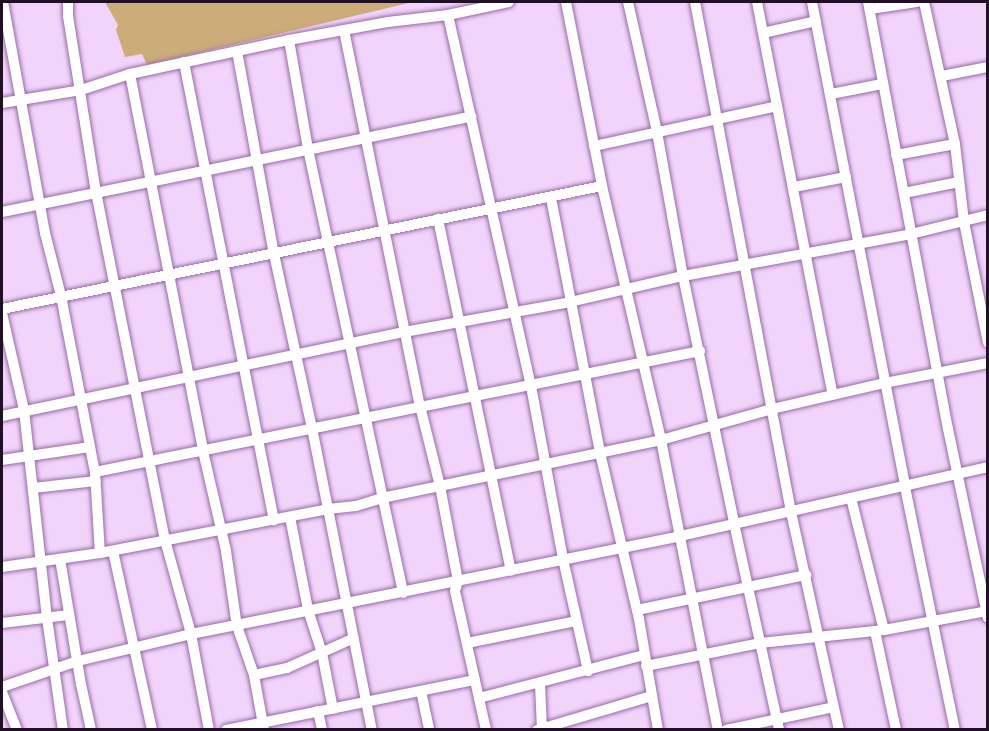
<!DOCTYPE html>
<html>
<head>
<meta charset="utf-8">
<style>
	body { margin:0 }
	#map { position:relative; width:989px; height:731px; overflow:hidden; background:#f2d4fb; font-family:Poppins,sans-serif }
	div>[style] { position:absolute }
	.green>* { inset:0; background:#ccac79 }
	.roads { filter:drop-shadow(0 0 2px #996ba7) drop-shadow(0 0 2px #996ba7) }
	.minor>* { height:10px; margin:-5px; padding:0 5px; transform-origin:5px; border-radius:5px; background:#fff }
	span { translate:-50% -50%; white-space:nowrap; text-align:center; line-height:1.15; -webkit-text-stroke:5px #fff; paint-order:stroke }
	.frame { position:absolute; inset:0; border:3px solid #210f26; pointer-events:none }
</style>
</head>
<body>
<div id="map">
	<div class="green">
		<i style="clip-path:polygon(105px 2px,413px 2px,147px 65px,142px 54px,125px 57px,116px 30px,118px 25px)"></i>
	</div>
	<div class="roads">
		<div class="minor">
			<i style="left:3px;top:2px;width:235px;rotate:79.7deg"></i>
			<i style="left:45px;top:233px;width:65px;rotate:75.7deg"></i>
			<i style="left:61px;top:296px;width:179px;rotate:79.1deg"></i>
			<i style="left:95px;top:472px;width:81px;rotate:86.5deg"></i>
			<i style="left:68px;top:2px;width:14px;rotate:90deg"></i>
			<i style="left:68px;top:16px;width:178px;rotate:81deg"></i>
			<i style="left:96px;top:192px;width:355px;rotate:78.8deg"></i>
			<i style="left:165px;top:540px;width:98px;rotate:74.5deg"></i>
			<i style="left:191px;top:634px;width:98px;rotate:79.4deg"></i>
			<i style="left:566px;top:2px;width:187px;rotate:78.9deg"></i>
			<i style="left:602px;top:186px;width:261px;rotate:76.9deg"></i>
			<i style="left:661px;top:440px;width:296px;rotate:78.9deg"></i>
			<i style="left:628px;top:2px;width:133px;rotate:77.4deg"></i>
			<i style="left:657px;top:132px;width:146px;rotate:79.8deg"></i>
			<i style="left:683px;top:276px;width:252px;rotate:78.3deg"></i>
			<i style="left:734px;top:523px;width:212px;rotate:77.7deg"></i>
			<i style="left:695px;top:2px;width:519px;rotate:79.34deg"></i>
			<i style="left:791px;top:512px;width:223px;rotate:77.6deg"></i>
			<i style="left:757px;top:2px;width:400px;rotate:79.1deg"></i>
			<i style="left:812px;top:2px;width:494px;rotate:79.1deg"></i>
			<i style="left:905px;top:487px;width:248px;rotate:78.4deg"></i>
			<i style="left:868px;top:2px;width:434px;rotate:79.4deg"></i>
			<i style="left:948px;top:429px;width:193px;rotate:78.1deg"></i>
			<i style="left:924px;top:2px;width:145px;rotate:77.7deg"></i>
			<i style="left:955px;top:144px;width:79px;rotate:83.4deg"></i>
			<i style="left:964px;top:222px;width:123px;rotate:78.8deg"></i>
			<i style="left:870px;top:9px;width:48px;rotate:-8.5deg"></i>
			<i style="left:448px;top:15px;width:380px;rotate:77.4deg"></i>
			<i style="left:531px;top:386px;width:176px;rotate:79.5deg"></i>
			<i style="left:563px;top:559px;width:115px;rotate:77.4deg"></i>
			<i style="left:344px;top:30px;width:384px;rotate:78.6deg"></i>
			<i style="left:420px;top:406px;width:82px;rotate:76deg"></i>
			<i style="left:440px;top:486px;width:97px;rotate:79.3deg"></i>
			<i style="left:458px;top:581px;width:10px;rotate:107deg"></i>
			<i style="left:455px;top:591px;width:142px;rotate:77.4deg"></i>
			<i style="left:763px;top:33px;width:54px;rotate:-12.8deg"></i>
			<i style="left:289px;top:40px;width:111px;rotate:80.1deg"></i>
			<i style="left:308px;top:149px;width:454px;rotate:77.9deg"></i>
			<i style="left:237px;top:51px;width:206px;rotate:79.7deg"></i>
			<i style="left:274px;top:254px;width:178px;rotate:77.7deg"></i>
			<i style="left:312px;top:428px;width:308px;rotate:78.8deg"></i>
			<i style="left:184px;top:62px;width:467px;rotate:78.9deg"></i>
			<i style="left:130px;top:74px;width:384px;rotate:79deg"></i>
			<i style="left:203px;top:451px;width:103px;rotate:77deg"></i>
			<i style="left:226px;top:551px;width:76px;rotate:81.7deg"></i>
			<i style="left:237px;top:626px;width:52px;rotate:70.9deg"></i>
			<i style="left:254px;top:675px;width:56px;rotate:79.7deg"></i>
			<i style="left:942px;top:76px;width:47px;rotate:-11.1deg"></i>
			<i style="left:831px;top:94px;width:52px;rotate:-11.1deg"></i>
			<i style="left:2px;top:103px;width:80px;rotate:-9.3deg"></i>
			<i style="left:81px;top:90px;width:52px;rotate:-18.1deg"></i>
			<i style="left:130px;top:74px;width:163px;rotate:-12.1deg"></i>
			<i style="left:289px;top:40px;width:101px;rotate:-10.3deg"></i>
			<i style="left:388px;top:22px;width:60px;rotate:-6.7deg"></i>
			<i style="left:448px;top:15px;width:62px;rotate:-12deg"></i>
			<i style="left:594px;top:146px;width:187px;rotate:-12.3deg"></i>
			<i style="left:896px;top:155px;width:60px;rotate:-10.6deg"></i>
			<i style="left:794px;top:187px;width:53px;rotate:-10.9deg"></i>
			<i style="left:904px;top:193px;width:56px;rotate:-11.3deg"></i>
			<i style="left:551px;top:198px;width:260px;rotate:79.1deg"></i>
			<i style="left:600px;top:453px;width:171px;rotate:76.8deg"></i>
			<i style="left:639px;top:619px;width:113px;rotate:80.3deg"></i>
			<i style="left:2px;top:212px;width:479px;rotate:-11.5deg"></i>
			<i style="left:438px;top:219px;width:359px;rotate:78.3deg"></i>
			<i style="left:2px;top:309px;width:612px;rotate:-11.59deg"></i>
			<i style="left:2px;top:313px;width:99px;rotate:77.2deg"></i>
			<i style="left:24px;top:410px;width:209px;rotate:83.7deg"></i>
			<i style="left:47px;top:618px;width:113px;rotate:81.9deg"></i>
			<i style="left:2px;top:416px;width:411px;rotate:-11.8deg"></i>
			<i style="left:404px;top:332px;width:169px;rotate:-10.2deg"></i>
			<i style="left:570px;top:302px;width:116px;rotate:-13deg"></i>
			<i style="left:683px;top:276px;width:232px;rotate:-10.4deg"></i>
			<i style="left:911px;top:234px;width:79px;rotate:-13.9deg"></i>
			<i style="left:2px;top:460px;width:89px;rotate:-8.4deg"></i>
			<i style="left:95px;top:472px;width:617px;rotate:-11.31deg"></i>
			<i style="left:33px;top:488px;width:63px;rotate:-6.3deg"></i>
			<i style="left:851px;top:498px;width:136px;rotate:76deg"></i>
			<i style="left:290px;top:517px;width:95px;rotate:79deg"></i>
			<i style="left:308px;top:610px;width:45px;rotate:72deg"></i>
			<i style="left:322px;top:653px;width:57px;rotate:78.9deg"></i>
			<i style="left:113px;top:551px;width:183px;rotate:77.7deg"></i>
			<i style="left:60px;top:559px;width:127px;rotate:80.5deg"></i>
			<i style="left:81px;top:684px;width:47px;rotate:77.7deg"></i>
			<i style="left:2px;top:567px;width:99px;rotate:-8.1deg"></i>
			<i style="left:100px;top:553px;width:232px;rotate:-10.9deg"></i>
			<i style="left:328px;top:509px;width:28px;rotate:-6deg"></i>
			<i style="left:356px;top:506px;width:27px;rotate:-17deg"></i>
			<i style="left:382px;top:498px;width:285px;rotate:-11.7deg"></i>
			<i style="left:661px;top:440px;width:115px;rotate:-15.6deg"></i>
			<i style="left:772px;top:409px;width:116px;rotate:-13deg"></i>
			<i style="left:885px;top:383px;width:105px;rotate:-11deg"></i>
			<i style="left:637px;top:610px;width:173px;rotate:-11.7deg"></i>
			<i style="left:2px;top:623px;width:67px;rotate:-6.8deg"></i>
			<i style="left:875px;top:631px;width:101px;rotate:78deg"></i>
			<i style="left:467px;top:643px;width:111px;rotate:-11.4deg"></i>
			<i style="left:646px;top:666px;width:116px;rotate:-11.4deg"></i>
			<i style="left:760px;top:643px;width:125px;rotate:-6deg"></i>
			<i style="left:884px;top:630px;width:106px;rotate:-10.4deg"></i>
			<i style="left:254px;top:675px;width:34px;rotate:-12deg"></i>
			<i style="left:287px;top:668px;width:73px;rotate:-24.1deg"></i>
			<i style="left:540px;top:684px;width:46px;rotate:87.5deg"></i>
			<i style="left:2px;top:687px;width:80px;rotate:-18.9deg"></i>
			<i style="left:78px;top:661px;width:116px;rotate:-13.4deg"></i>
			<i style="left:191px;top:634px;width:499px;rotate:-11.3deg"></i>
			<i style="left:680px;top:536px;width:316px;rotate:-12.6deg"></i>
			<i style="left:421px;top:691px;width:40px;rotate:78deg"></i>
			<i style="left:2px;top:692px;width:41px;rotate:68.5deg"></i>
			<i style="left:479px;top:698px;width:171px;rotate:-14.6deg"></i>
			<i style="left:318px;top:711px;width:19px;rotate:78deg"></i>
			<i style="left:226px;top:730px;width:254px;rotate:-11.4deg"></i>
			<i style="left:537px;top:730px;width:120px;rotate:-16.5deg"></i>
			<i style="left:726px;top:730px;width:110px;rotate:-12deg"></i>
		</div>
	</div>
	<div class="frame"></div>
</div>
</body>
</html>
